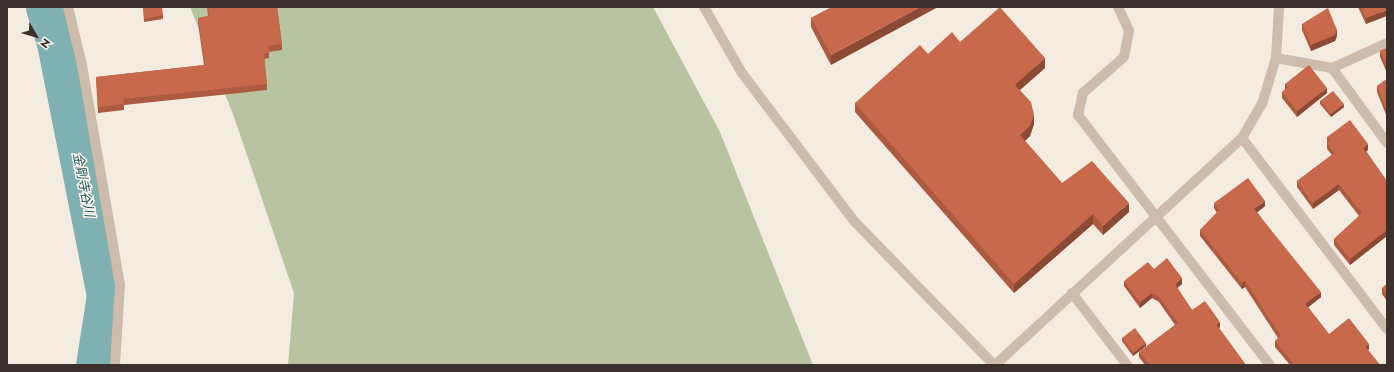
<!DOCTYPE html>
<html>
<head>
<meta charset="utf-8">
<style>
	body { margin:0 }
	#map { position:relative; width:1394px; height:372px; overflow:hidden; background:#f4ebe1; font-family:Jost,"Noto Sans JP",sans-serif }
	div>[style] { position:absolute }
	.green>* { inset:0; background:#b8c4a0 }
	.river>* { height:37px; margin:-18.5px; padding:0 18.5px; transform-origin:18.5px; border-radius:18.5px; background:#7fb0b2 }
	.minor>* { height:10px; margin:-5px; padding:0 5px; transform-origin:5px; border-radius:5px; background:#cdbbac }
	.wall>* { inset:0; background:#ac5a40 }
	.shaded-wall>* { inset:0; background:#8c4a34 }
	.building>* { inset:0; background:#c8694b }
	span { translate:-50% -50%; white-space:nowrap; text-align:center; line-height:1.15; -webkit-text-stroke:3px #fbf5ee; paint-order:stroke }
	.water-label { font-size:13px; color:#1f5a5e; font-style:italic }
	.frame { position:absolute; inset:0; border:8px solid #3b302b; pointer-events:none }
	.north { position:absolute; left:16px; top:16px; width:40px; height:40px; -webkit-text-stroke:3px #fbf5ee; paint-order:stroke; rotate:128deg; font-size:11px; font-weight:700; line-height:16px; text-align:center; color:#3b302b }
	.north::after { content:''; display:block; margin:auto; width:14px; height:18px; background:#3b302b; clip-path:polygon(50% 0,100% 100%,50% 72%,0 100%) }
</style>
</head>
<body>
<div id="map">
	<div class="green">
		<i style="clip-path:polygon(190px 7px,653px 7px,720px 132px,813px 365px,288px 365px,294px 293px,233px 114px)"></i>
	</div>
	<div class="river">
		<i style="left:44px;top:7px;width:38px;rotate:73deg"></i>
		<i style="left:55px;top:43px;width:257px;rotate:78.8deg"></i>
		<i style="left:105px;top:295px;width:71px;rotate:98.9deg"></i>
	</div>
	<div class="minor">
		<i style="left:68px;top:7px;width:60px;rotate:76.4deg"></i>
		<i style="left:82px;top:65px;width:223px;rotate:80.2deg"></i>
		<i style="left:120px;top:285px;width:80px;rotate:93.6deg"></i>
		<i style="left:704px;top:7px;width:76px;rotate:60.1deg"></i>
		<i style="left:742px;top:73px;width:186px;rotate:52.9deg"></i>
		<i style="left:854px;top:221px;width:201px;rotate:45.8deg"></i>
		<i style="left:1118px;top:7px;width:26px;rotate:65deg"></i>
		<i style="left:1129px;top:31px;width:26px;rotate:101deg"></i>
		<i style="left:1124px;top:57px;width:55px;rotate:138.7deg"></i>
		<i style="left:1083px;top:93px;width:23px;rotate:103deg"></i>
		<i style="left:1078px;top:115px;width:315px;rotate:52.5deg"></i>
		<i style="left:1276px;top:58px;width:57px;rotate:10.1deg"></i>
		<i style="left:1332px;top:68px;width:60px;rotate:-24.4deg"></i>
		<i style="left:1332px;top:68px;width:93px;rotate:53.7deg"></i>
		<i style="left:1242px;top:138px;width:240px;rotate:52.8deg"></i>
		<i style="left:1072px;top:293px;width:91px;rotate:52.6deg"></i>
		<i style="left:995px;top:365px;width:335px;rotate:-42.6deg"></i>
		<i style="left:1242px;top:138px;width:39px;rotate:-60deg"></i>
		<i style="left:1262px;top:104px;width:48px;rotate:-73.1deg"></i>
		<i style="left:1276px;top:58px;width:51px;rotate:-86.6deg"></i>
	</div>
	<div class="wall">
		<i style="clip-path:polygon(143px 7px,163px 15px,163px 19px,144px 22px)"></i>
		<i style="clip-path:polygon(207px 7px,277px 7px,282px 44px,282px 50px,269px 52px,269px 58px,264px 59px,267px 84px,267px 90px,124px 105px,124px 110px,98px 113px,96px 77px,204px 65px,198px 23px,198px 18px,208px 16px)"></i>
		<i style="clip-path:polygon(832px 7px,831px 65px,811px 27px,811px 18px)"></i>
		<i style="clip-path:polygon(1358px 7px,1387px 7px,1366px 24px)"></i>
		<i style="clip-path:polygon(1302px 24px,1337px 36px,1335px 41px,1311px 51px,1302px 30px)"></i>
		<i style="clip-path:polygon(1387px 48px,1387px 73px,1380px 57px,1380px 51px)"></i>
		<i style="clip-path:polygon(928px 54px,1045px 68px,1020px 90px,1034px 124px,1030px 136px,1025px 141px,1062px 183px,1129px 212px,1103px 235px,1093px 224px,1014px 293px,855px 112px,855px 103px)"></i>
		<i style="clip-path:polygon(1387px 79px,1387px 117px,1377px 92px,1377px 86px)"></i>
		<i style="clip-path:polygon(1285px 84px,1327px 93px,1297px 117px,1282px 98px,1282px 92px,1285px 90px)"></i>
		<i style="clip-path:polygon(1320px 101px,1344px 107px,1331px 117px,1320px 104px)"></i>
		<i style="clip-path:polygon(1327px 137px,1368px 150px,1366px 151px,1387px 181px,1387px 236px,1350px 265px,1334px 245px,1334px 239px,1359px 216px,1339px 190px,1313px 209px,1297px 187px,1297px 181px,1332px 155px,1327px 149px)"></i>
		<i style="clip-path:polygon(1214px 203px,1265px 206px,1257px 212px,1321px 297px,1308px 307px,1329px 334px,1369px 349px,1368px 350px,1380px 365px,1290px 365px,1275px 347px,1275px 341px,1278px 338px,1245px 287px,1242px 289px,1200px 236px,1200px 230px,1217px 213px,1214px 208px)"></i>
		<i style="clip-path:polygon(1124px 281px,1182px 284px,1177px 288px,1192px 310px,1220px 327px,1219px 328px,1246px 365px,1145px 365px,1139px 357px,1139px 352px,1175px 325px,1159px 302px,1152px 298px,1140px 308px,1124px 286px)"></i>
		<i style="clip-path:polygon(1387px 284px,1387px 301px,1382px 294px,1382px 288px)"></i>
		<i style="clip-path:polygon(1122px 338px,1146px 346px,1133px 356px,1122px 341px)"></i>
	</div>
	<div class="shaded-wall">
		<i style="clip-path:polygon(920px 7px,938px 7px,831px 65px,831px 55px)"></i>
		<i style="clip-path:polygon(1387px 10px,1387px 16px,1366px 24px,1366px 18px)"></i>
		<i style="clip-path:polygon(1337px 30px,1337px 36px,1335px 41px,1311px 51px,1311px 45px)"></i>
		<i style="clip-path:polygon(1045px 58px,1045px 68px,1015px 94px,1015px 85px)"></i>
		<i style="clip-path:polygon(1327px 88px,1327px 93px,1297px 117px,1297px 111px)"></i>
		<i style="clip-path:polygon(1344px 104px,1344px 107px,1331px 117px,1331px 114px)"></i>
		<i style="clip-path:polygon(1034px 115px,1034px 124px,1030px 136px,1020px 145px,1020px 135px)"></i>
		<i style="clip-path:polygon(1368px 144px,1368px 150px,1363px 154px,1363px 148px)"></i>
		<i style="clip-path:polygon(1339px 184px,1339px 190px,1313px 209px,1313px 203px)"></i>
		<i style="clip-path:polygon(1265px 201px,1265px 206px,1254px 215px,1254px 209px)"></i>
		<i style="clip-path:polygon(1129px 203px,1129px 212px,1103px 235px,1103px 226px)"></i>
		<i style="clip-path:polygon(1093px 214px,1093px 224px,1014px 293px,1014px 284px)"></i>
		<i style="clip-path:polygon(1387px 230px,1387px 236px,1350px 265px,1350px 259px)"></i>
		<i style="clip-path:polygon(1182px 278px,1182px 284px,1175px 290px,1175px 284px)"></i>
		<i style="clip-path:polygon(1245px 281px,1245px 287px,1242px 289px,1242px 283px)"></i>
		<i style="clip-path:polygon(1321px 292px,1321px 297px,1305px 310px,1305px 304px)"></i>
		<i style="clip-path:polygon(1152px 293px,1152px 298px,1140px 308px,1140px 302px)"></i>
		<i style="clip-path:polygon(1220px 322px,1220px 327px,1216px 330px,1216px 324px)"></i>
		<i style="clip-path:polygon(1146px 343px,1146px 346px,1133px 356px,1133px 353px)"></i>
		<i style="clip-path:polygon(1369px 344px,1369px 349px,1365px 352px,1365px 346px)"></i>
	</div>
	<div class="building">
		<i style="clip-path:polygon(144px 7px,162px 7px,163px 15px,144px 19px)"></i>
		<i style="clip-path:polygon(208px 7px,277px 7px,282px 44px,268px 46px,269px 53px,264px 53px,267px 84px,123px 99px,124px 104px,98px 107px,96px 77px,205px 65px,198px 18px,209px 16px)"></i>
		<i style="clip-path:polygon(832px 7px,920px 7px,831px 55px,811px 18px)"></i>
		<i style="clip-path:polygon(1000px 7px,1045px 58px,1015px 85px,1031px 102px,1034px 115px,1030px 126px,1020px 135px,1062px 183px,1092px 161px,1129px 203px,1103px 226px,1093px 214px,1014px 284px,855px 103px,920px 45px,928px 54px,952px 32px,960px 42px)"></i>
		<i style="clip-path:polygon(1361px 7px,1387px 7px,1387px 10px,1366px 18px)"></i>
		<i style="clip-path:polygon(1328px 8px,1337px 30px,1335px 35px,1311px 45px,1302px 24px)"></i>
		<i style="clip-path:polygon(1387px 48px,1387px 67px,1380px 51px)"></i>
		<i style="clip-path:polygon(1309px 65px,1327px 88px,1297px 111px,1282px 92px,1288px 87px,1285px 84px)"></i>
		<i style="clip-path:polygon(1387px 79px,1387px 112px,1377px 86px)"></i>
		<i style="clip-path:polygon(1333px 91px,1344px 104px,1331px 114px,1320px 101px)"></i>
		<i style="clip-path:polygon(1350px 120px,1368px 144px,1363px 148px,1387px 181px,1387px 187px,1386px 188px,1387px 188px,1387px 230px,1350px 259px,1334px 239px,1362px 213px,1339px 184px,1313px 203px,1297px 181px,1334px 153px,1327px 143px,1330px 141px,1327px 137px)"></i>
		<i style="clip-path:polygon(1248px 178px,1265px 201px,1254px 209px,1321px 292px,1305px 304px,1329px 334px,1349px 318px,1369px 344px,1365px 346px,1380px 365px,1295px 365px,1275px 341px,1281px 336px,1245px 281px,1242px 283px,1200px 230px,1219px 210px,1214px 203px)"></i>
		<i style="clip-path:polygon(1167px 258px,1182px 278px,1175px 284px,1192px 310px,1205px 301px,1220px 322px,1216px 324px,1246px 365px,1150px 365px,1139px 352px,1178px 323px,1159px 297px,1152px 293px,1140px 302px,1124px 281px,1148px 262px,1154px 269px)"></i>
		<i style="clip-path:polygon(1387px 284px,1387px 296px,1382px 288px)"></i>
		<i style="clip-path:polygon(1135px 328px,1146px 343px,1133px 353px,1122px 338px)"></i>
	</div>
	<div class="water-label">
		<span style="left:83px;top:185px;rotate:79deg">金剛寺谷川</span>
	</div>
	<div class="frame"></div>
	<div class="north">N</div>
</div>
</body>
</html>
